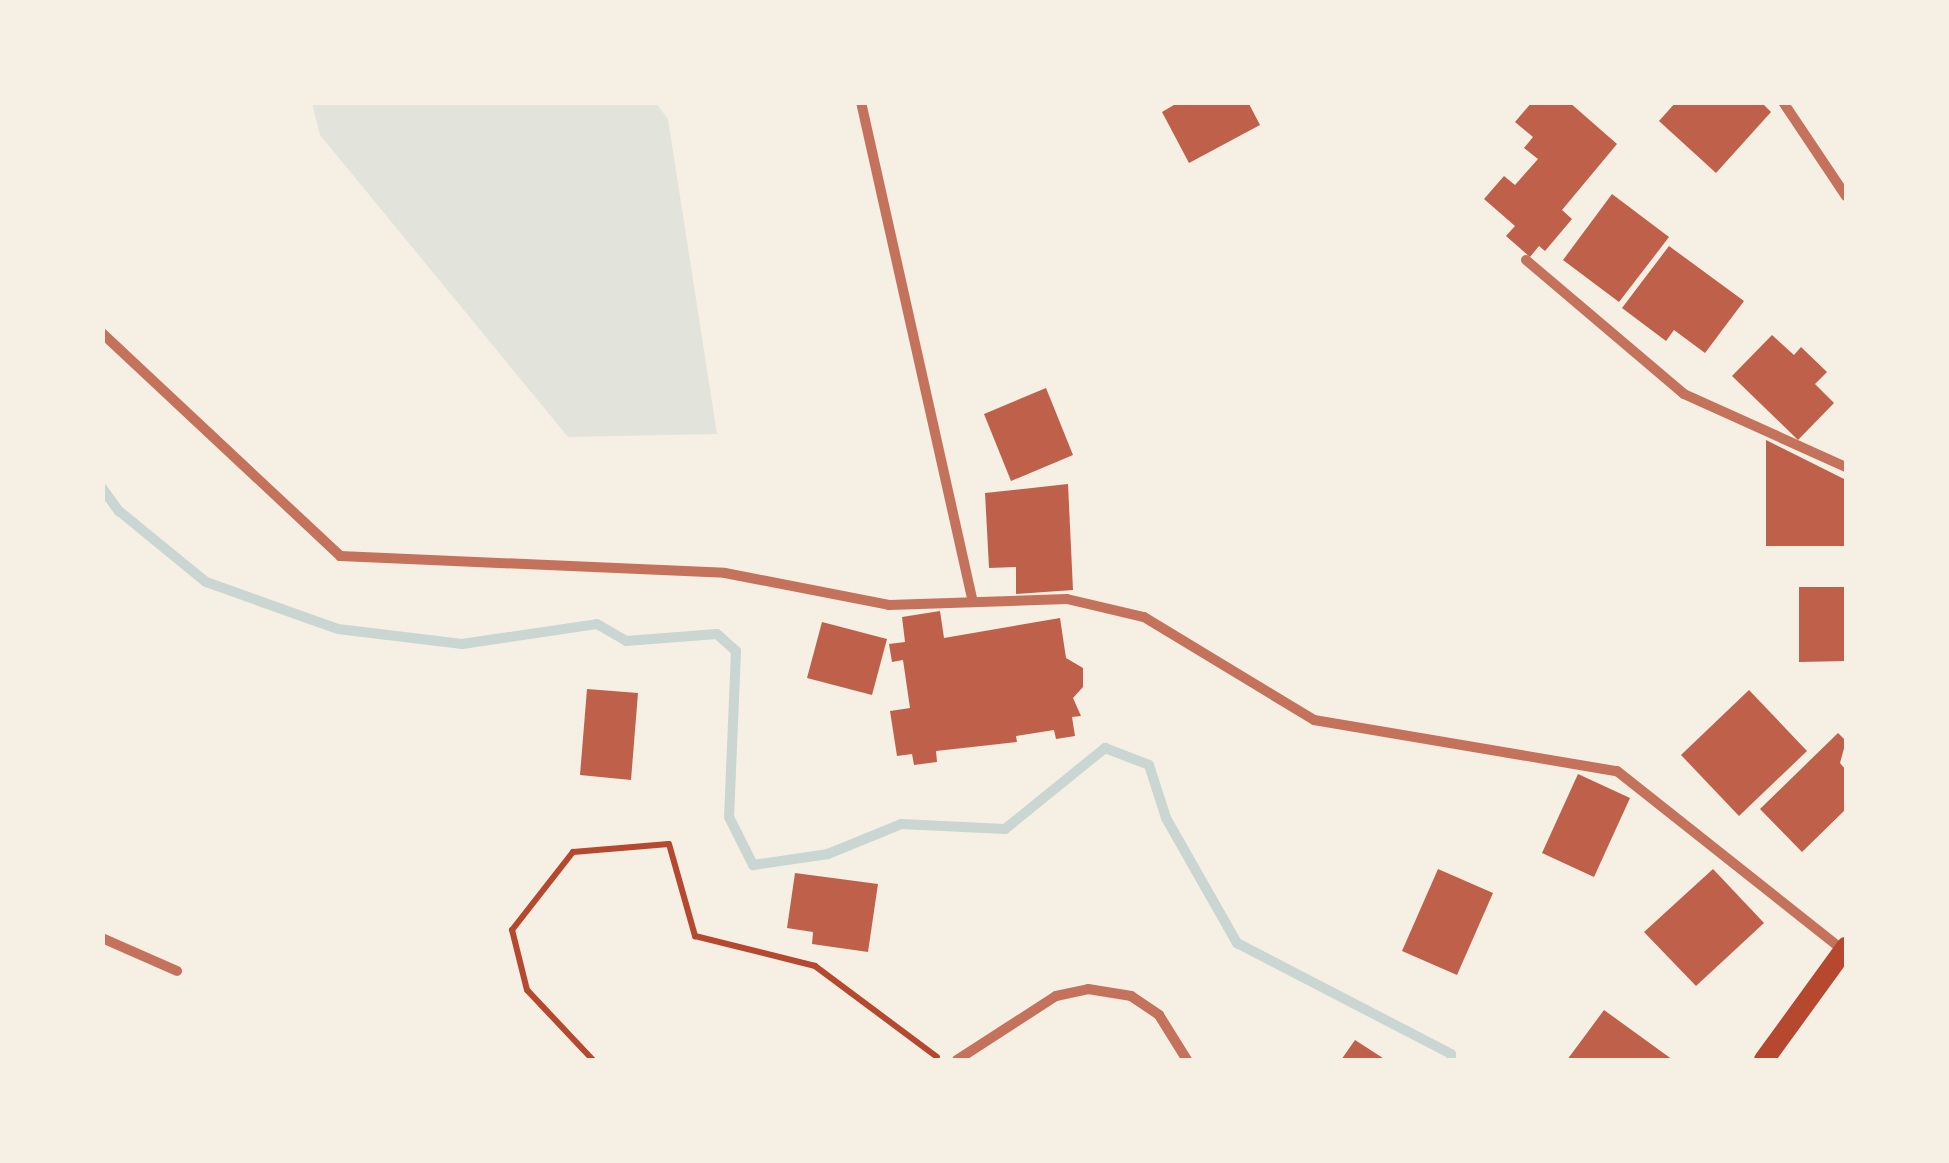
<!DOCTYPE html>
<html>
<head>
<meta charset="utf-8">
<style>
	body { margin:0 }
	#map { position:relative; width:1949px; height:1163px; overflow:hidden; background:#f6efe4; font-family:Roboto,sans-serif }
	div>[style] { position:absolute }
	.green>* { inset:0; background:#e2e4dc }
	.stream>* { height:10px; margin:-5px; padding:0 5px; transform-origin:5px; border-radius:5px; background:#c9d6d2 }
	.building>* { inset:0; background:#bf614a }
	.path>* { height:6px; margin:-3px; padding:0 3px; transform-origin:3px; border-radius:3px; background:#b5482f }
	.minor>* { height:10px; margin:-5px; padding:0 5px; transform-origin:5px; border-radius:5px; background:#c5725c }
	.primary>* { height:20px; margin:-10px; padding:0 10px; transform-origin:10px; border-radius:10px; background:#b5482f }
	span { translate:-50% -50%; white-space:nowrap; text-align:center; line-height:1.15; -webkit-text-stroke:9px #f6efe4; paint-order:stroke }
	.frame { position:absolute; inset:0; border:105px solid #f6efe4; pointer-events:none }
</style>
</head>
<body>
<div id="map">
	<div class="green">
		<i style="clip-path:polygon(312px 103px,656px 103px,668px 119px,717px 434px,568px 437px,320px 135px)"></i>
	</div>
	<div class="stream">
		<i style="left:102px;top:488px;width:29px;rotate:54deg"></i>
		<i style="left:119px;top:511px;width:112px;rotate:39.2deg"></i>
		<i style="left:206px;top:582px;width:140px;rotate:19.6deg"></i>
		<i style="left:338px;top:629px;width:125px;rotate:6.9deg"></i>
		<i style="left:462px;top:644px;width:136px;rotate:-8.4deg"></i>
		<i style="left:597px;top:624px;width:34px;rotate:30deg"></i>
		<i style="left:626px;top:641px;width:91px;rotate:-4.4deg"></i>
		<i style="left:717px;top:634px;width:25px;rotate:42deg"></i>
		<i style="left:736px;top:651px;width:166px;rotate:92.4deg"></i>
		<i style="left:729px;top:817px;width:54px;rotate:63.4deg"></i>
		<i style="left:753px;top:865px;width:76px;rotate:-8.3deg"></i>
		<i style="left:828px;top:854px;width:79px;rotate:-22.3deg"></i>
		<i style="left:901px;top:824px;width:104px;rotate:2.8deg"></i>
		<i style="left:1005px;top:829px;width:129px;rotate:-39deg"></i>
		<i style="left:1105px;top:748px;width:47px;rotate:21.1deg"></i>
		<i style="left:1149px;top:765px;width:56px;rotate:72.2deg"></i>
		<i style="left:1166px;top:818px;width:144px;rotate:60.4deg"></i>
		<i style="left:1237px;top:943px;width:241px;rotate:27.4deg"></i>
		<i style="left:1451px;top:1054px;width:6px;rotate:90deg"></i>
	</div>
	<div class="building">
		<i style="clip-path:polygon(1179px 102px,1248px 102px,1260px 125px,1189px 163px,1162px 112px)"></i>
		<i style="clip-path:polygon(1532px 102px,1569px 102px,1617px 144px,1562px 210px,1572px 219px,1545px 251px,1539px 246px,1530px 257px,1506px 236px,1515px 226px,1484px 199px,1504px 176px,1515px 185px,1538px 159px,1524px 148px,1533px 137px,1515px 122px)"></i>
		<i style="clip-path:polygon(1676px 102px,1761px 102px,1771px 112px,1716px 173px,1659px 121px)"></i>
		<i style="clip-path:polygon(1612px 194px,1669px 237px,1619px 302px,1563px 260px)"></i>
		<i style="clip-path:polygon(1669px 246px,1744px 301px,1705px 353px,1674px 330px,1666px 341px,1622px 308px)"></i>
		<i style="clip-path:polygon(1772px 335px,1794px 355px,1801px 347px,1827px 372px,1815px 384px,1834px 403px,1798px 440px,1732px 376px)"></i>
		<i style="clip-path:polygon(1046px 388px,1073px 455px,1011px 481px,984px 414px)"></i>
		<i style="clip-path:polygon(1766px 440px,1844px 479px,1844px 546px,1766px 546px)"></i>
		<i style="clip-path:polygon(1068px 484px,1073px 590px,1016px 594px,1016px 567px,989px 568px,985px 493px)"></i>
		<i style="clip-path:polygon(1799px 587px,1846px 587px,1846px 661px,1799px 662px)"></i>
		<i style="clip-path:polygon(940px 611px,944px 638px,1060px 618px,1066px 658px,1083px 668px,1083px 687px,1073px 698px,1081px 716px,1072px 717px,1075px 736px,1056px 739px,1054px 730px,1016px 736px,1017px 742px,936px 751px,937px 762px,914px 765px,912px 754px,897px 756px,890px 711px,910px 708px,903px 660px,892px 662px,889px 644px,905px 642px,902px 617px)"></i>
		<i style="clip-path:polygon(822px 622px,887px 639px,872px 695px,807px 678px)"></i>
		<i style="clip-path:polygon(587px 689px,638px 693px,631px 780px,580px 775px)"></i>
		<i style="clip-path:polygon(1749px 690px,1807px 751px,1739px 816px,1681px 755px)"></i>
		<i style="clip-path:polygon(1838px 733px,1846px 741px,1840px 763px,1846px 770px,1846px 809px,1802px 852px,1760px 809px)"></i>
		<i style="clip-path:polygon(1578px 774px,1630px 798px,1594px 877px,1542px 853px)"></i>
		<i style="clip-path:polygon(1438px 869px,1493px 893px,1457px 975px,1402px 951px)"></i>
		<i style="clip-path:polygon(1713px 869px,1764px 923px,1696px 986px,1644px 932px)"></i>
		<i style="clip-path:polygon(795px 873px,878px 884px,868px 952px,812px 944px,813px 932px,787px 928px)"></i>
		<i style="clip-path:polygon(1604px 1010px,1673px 1060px,1567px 1060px)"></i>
		<i style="clip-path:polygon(1355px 1040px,1386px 1060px,1341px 1060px)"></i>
	</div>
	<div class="path">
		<i style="left:593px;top:1060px;width:96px;rotate:-133.3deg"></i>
		<i style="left:527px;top:990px;width:62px;rotate:-104deg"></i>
		<i style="left:512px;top:930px;width:99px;rotate:-52deg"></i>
		<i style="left:573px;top:852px;width:96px;rotate:-4.8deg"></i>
		<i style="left:669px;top:844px;width:96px;rotate:74.2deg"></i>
		<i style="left:695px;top:936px;width:124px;rotate:14deg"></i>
		<i style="left:815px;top:966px;width:152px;rotate:36.7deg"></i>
	</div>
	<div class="minor">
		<i style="left:861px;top:102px;width:508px;rotate:77.39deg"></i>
		<i style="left:1783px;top:102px;width:113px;rotate:56.2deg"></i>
		<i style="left:1526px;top:260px;width:207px;rotate:40.3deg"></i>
		<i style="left:1684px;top:394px;width:178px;rotate:24.3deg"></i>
		<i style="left:102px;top:333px;width:326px;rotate:43.1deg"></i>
		<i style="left:340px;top:556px;width:385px;rotate:2.5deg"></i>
		<i style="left:725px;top:573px;width:167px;rotate:11deg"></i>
		<i style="left:889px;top:605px;width:178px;rotate:-1.9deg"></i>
		<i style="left:1067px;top:599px;width:79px;rotate:13.2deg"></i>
		<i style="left:1144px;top:617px;width:199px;rotate:31.2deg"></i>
		<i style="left:1314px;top:720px;width:307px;rotate:9.6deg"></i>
		<i style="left:1617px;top:771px;width:288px;rotate:38.4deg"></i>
		<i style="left:102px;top:938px;width:82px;rotate:23.7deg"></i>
		<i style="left:957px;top:1060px;width:118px;rotate:-32.9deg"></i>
		<i style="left:1056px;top:996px;width:33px;rotate:-12deg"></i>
		<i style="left:1088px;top:989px;width:44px;rotate:9.2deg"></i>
		<i style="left:1131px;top:996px;width:34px;rotate:34deg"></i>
		<i style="left:1159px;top:1015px;width:53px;rotate:58.1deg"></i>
	</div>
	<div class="primary">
		<i style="left:1764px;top:1060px;width:140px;rotate:-54deg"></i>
	</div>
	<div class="frame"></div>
</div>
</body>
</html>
